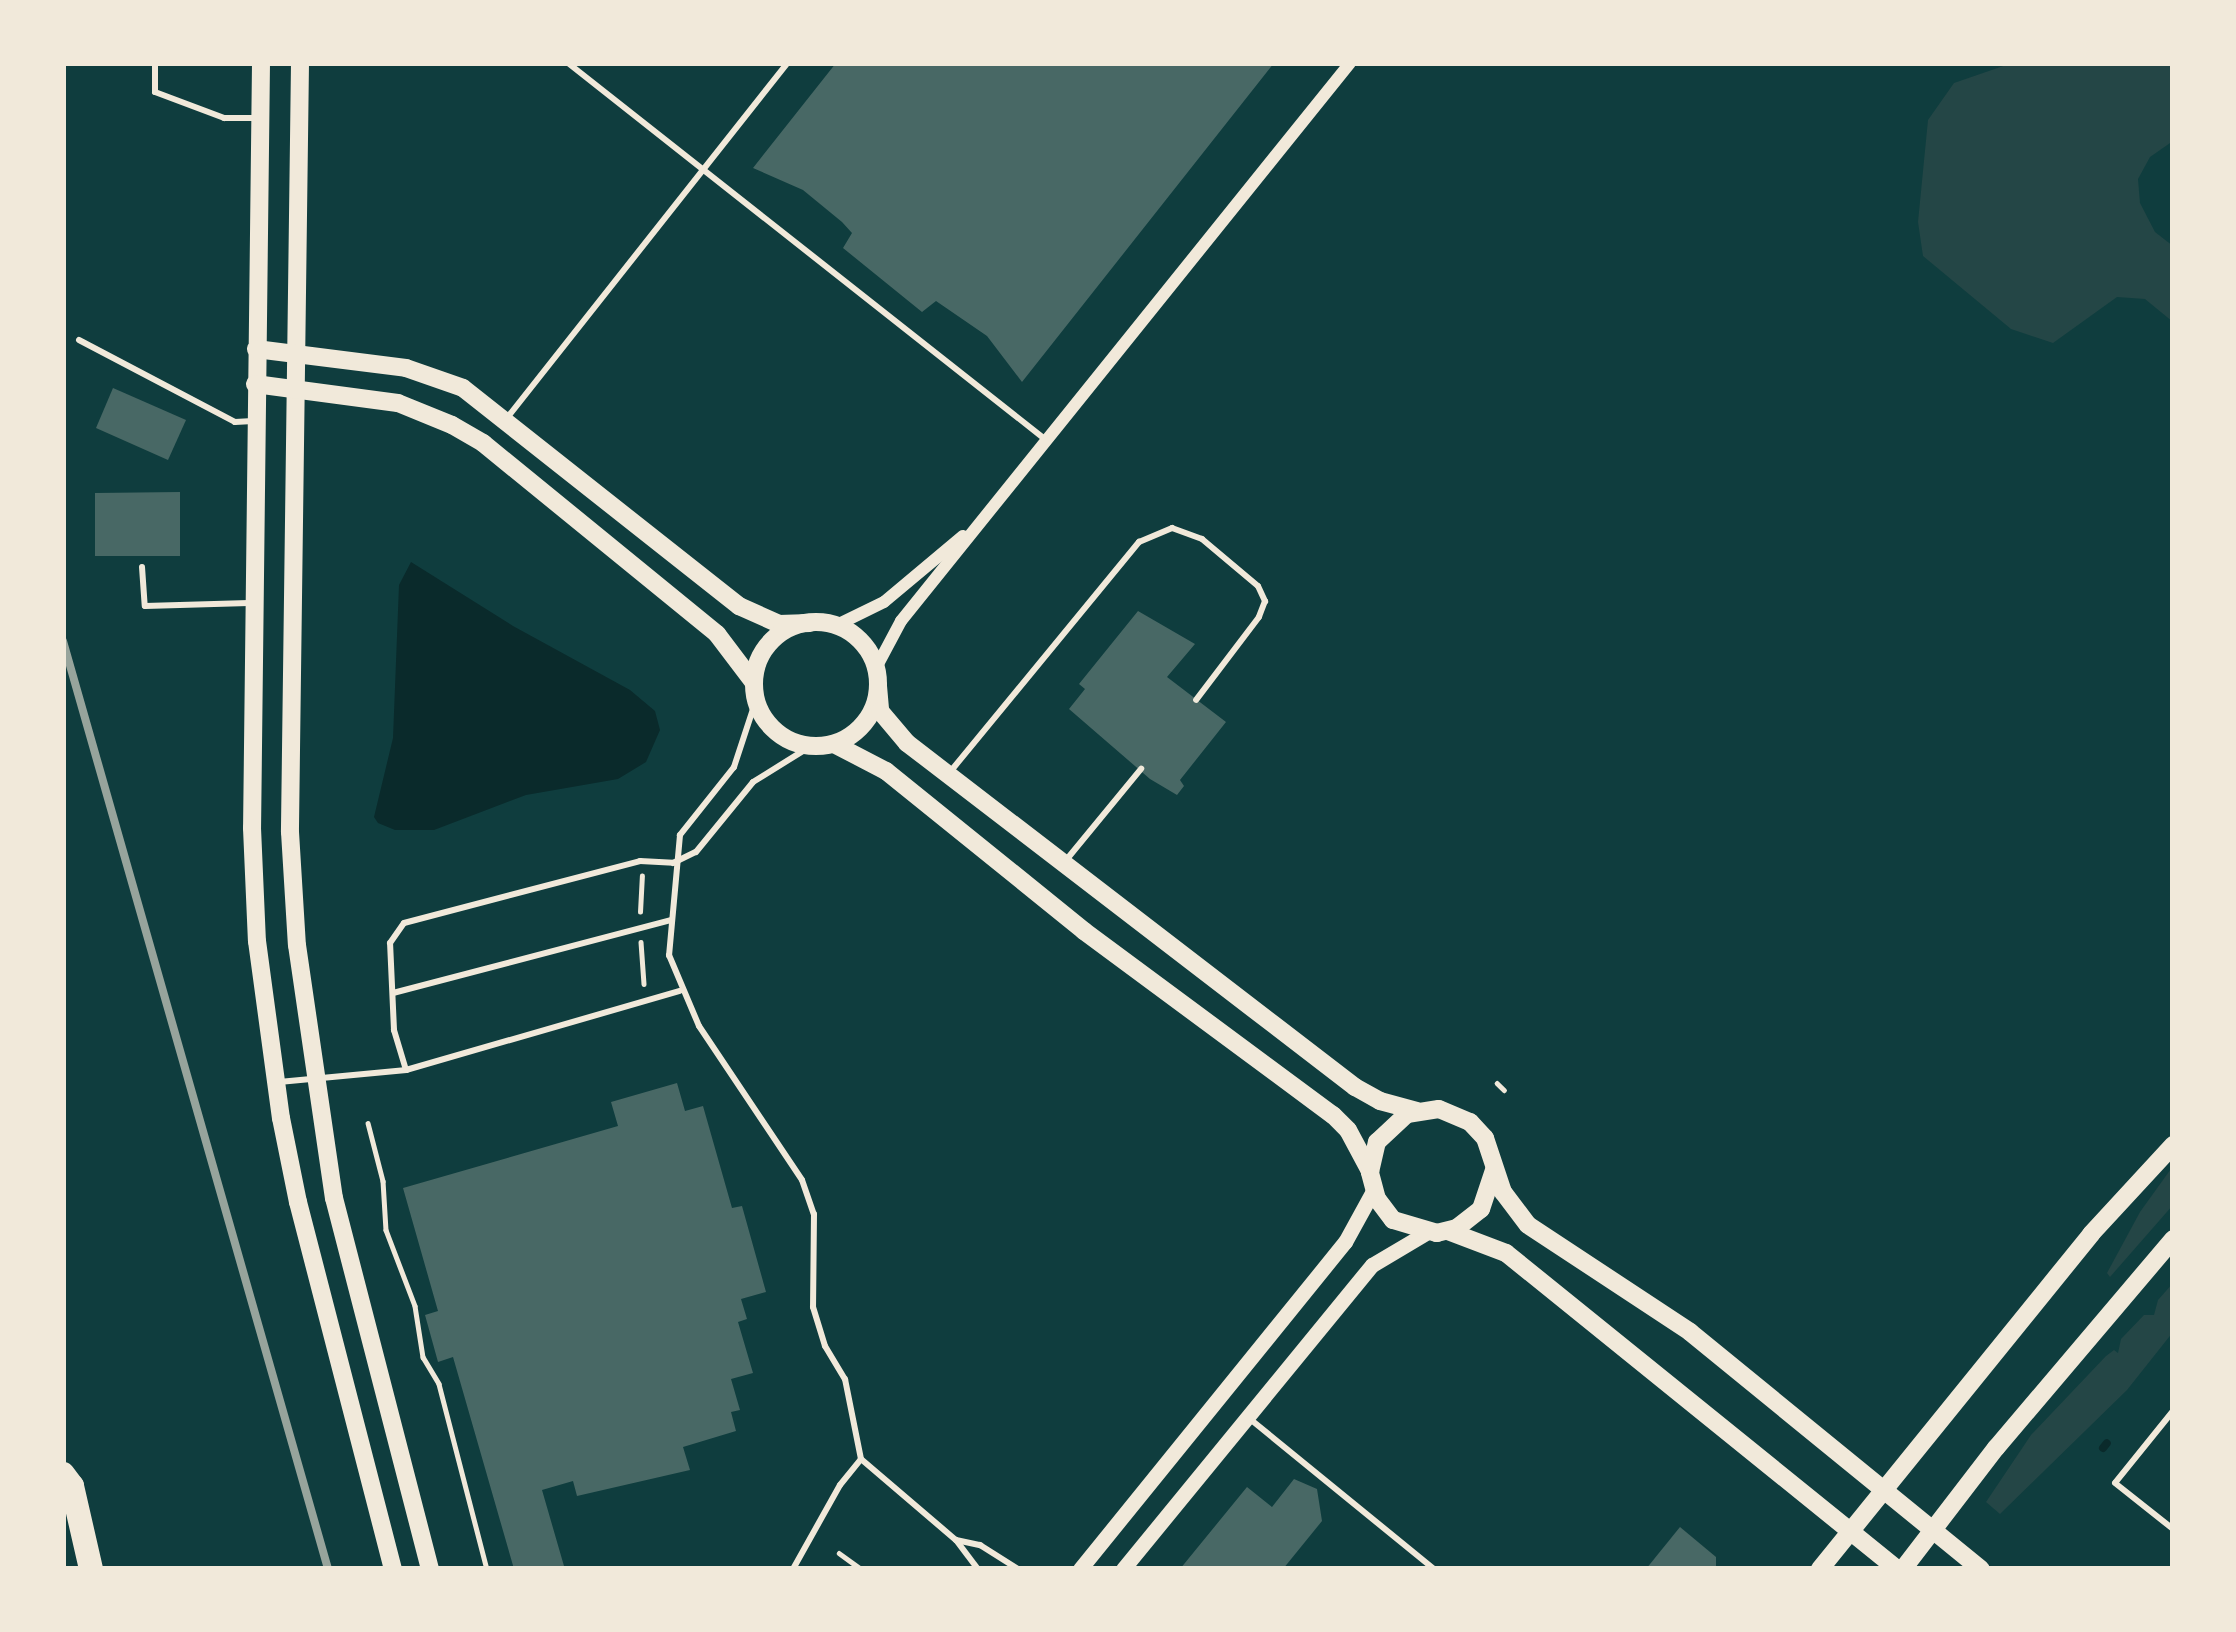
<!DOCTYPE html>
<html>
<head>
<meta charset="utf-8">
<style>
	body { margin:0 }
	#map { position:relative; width:2236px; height:1632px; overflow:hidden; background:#0f3d3e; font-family:"Exo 2",sans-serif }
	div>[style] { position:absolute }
	.green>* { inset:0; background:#244646 }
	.water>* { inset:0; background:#0a2a2b }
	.stream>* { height:8px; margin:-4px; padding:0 4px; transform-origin:4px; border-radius:4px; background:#0a2a2b }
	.building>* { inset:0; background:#486865 }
	.path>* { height:4.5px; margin:-2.25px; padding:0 2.25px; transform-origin:2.25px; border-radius:2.25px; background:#f1e9da }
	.service>* { height:6px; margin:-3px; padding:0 3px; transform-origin:3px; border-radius:3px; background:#f1e9da }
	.minor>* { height:12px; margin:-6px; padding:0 6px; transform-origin:6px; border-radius:6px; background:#f1e9da }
	.tertiary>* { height:15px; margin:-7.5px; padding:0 7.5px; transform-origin:7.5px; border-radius:7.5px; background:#f1e9da }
	.secondary>* { height:18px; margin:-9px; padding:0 9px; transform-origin:9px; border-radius:9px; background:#f1e9da }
	.secondary>.ring { margin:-9px; padding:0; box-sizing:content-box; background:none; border:18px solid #f1e9da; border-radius:50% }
	.motorway>* { height:24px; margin:-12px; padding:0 12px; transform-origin:12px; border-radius:12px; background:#f1e9da }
	.rail>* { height:8px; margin:-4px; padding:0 4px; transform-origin:4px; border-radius:4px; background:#97a49c }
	span { translate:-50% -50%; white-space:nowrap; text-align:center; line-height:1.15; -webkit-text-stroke:10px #f1e9da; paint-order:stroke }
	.frame { position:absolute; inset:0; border:66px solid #f1e9da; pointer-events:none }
</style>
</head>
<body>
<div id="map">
	<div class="green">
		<i style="clip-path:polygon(2012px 63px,2173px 63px,2173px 141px,2150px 157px,2138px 179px,2140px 203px,2155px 232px,2173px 246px,2173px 322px,2145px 299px,2117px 297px,2053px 343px,2011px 329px,1923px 256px,1918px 222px,1928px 120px,1954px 83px)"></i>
		<i style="clip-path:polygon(2173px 1166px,2173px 1205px,2110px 1277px,2107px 1273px,2140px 1212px)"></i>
		<i style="clip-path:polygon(2173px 1283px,2173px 1332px,2127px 1390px,2000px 1514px,1986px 1502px,2031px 1435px,2106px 1356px,2114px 1350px,2118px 1353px,2121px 1339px,2144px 1315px,2154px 1315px,2158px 1300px)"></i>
	</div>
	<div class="water">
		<i style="clip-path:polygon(411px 562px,513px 626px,630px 690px,655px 711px,660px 730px,646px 762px,618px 779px,526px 795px,434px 830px,395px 830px,378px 823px,374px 817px,393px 738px,399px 585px)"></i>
	</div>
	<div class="stream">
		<i style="left:2103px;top:1448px;width:6px;rotate:-51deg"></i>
	</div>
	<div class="building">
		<i style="clip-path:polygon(836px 63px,1274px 63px,1022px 382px,987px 336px,936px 301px,922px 312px,843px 248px,852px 233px,842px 222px,803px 190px,753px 168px)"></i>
		<i style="clip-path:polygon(113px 388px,186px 420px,168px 460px,96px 428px)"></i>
		<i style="clip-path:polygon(180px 492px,180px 556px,95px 556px,95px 493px)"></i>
		<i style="clip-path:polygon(1138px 611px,1195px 644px,1167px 677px,1226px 722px,1180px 780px,1184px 786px,1177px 795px,1150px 779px,1069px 709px,1085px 689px,1079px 684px)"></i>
		<i style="clip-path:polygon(677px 1083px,685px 1111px,703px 1106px,732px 1208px,742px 1206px,766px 1292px,741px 1299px,747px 1319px,738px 1322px,753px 1373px,731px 1379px,740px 1410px,731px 1412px,736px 1431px,683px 1447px,690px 1470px,577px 1496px,573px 1481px,542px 1490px,564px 1566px,514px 1569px,453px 1357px,438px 1362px,425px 1315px,438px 1311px,403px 1188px,618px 1126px,611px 1102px)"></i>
		<i style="clip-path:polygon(1294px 1479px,1317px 1489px,1322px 1521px,1283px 1569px,1180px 1569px,1247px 1487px,1272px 1507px)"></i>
		<i style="clip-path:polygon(1680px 1527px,1716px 1557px,1716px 1569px,1646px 1569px)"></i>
	</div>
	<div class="path">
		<i style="left:640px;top:912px;width:36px;rotate:-87deg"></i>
		<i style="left:641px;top:942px;width:42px;rotate:85.9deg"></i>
		<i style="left:1497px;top:1083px;width:10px;rotate:45deg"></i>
		<i style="left:368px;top:1123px;width:60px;rotate:75.5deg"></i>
		<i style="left:383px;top:1181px;width:49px;rotate:86.5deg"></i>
		<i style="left:386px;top:1230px;width:81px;rotate:69.1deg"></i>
		<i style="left:415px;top:1306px;width:52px;rotate:81.1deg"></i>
		<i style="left:423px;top:1357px;width:31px;rotate:59deg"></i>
		<i style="left:439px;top:1384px;width:191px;rotate:75.5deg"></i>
		<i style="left:839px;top:1553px;width:27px;rotate:36deg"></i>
	</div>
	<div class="service">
		<i style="left:155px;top:63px;width:29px;rotate:90deg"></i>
		<i style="left:155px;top:92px;width:74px;rotate:20.6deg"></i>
		<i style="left:224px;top:118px;width:34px"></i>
		<i style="left:568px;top:63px;width:609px;rotate:38.26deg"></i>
		<i style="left:79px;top:340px;width:176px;rotate:27.7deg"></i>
		<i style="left:235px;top:422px;width:18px;rotate:-3deg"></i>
		<i style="left:507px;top:418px;width:452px;rotate:-51.7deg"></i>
		<i style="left:142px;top:567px;width:39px;rotate:86deg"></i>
		<i style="left:145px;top:606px;width:104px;rotate:-1.7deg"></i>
		<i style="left:756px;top:700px;width:71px;rotate:108.2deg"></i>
		<i style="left:734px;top:767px;width:87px;rotate:128.5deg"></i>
		<i style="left:680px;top:835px;width:121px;rotate:95.2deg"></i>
		<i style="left:669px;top:955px;width:77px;rotate:67.1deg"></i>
		<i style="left:699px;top:1026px;width:185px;rotate:56.2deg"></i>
		<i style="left:802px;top:1180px;width:36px;rotate:71deg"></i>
		<i style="left:814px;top:1214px;width:93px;rotate:90.6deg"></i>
		<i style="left:813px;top:1307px;width:41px;rotate:72.9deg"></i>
		<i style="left:825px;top:1346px;width:39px;rotate:59deg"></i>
		<i style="left:845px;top:1379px;width:82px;rotate:78.7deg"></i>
		<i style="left:861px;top:1459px;width:125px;rotate:40.5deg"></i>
		<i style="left:956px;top:1540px;width:36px;rotate:53deg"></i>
		<i style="left:950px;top:772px;width:298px;rotate:-50.6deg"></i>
		<i style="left:1139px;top:542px;width:36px;rotate:-23deg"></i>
		<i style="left:1172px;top:528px;width:32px;rotate:20deg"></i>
		<i style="left:1202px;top:539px;width:73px;rotate:40deg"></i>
		<i style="left:1258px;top:586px;width:17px;rotate:65deg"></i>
		<i style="left:1265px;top:601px;width:17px;rotate:111deg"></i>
		<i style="left:1259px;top:617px;width:104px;rotate:127.2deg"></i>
		<i style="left:1067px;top:859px;width:117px;rotate:-50.6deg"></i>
		<i style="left:393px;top:993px;width:288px;rotate:-14.7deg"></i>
		<i style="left:406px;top:1070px;width:42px;rotate:-106.7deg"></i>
		<i style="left:394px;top:1030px;width:87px;rotate:-92.6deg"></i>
		<i style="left:390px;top:943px;width:24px;rotate:-55deg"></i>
		<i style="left:404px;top:923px;width:244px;rotate:-14.7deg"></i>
		<i style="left:640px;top:861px;width:33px;rotate:3deg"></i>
		<i style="left:673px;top:863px;width:25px;rotate:-26deg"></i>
		<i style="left:696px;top:852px;width:90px;rotate:-50.8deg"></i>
		<i style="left:753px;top:782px;width:68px;rotate:-31.8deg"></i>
		<i style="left:279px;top:1082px;width:128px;rotate:-5.4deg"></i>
		<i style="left:406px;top:1070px;width:285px;rotate:-16.1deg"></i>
		<i style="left:2173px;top:1411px;width:92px;rotate:128.9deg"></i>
		<i style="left:2115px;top:1483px;width:74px;rotate:38.4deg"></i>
		<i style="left:1250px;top:1419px;width:237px;rotate:39.2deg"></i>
		<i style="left:956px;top:1540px;width:25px;rotate:12deg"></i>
		<i style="left:980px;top:1545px;width:45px;rotate:32.3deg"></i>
		<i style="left:793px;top:1569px;width:96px;rotate:-60.8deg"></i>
		<i style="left:840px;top:1485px;width:33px;rotate:-51deg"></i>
	</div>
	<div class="minor">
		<i style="left:837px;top:625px;width:52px;rotate:-26.1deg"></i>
		<i style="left:884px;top:602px;width:103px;rotate:-39.9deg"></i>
		<i style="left:876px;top:668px;width:53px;rotate:-62deg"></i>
		<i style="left:901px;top:621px;width:716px;rotate:-51.18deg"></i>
	</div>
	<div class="tertiary">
		<i style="left:1080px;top:1569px;width:421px;rotate:-51deg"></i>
		<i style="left:1345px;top:1242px;width:58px;rotate:-61.2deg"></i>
		<i style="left:1123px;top:1569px;width:393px;rotate:-50.7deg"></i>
		<i style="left:1372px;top:1265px;width:63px;rotate:-30.7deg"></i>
	</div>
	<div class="secondary">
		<i style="left:261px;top:63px;width:765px;rotate:90.67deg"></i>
		<i style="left:252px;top:828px;width:113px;rotate:87.5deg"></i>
		<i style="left:257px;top:941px;width:179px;rotate:82.3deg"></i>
		<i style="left:281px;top:1118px;width:86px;rotate:78.6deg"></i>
		<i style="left:298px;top:1202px;width:379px;rotate:75.5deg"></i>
		<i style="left:300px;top:63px;width:769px;rotate:90.75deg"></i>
		<i style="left:290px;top:832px;width:113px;rotate:86.5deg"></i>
		<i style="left:297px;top:945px;width:256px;rotate:81.7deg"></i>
		<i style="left:334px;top:1198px;width:383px;rotate:75.5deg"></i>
		<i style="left:256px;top:349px;width:151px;rotate:7.2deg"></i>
		<i style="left:406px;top:368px;width:60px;rotate:19.3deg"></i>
		<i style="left:463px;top:388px;width:352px;rotate:38.3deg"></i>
		<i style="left:739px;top:606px;width:44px;rotate:24.2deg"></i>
		<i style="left:779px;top:624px;width:31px;rotate:-2deg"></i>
		<i style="left:255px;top:384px;width:144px;rotate:7.6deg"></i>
		<i style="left:398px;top:403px;width:58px;rotate:22.2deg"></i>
		<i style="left:452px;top:425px;width:36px;rotate:30deg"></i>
		<i style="left:483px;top:443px;width:302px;rotate:39.2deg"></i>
		<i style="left:717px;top:634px;width:61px;rotate:52.9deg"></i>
		<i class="ring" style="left:754px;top:622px;width:106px;height:106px"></i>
		<i style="left:878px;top:686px;width:25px;rotate:85deg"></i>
		<i style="left:880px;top:711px;width:42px;rotate:49.8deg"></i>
		<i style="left:907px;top:743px;width:565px;rotate:37.52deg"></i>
		<i style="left:1355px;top:1087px;width:29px;rotate:29deg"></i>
		<i style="left:1380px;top:1101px;width:38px;rotate:15deg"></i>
		<i style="left:834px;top:744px;width:59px;rotate:27.4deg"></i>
		<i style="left:886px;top:771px;width:255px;rotate:38.9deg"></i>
		<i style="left:1084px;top:931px;width:310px;rotate:36.5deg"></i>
		<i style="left:1333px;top:1115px;width:21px;rotate:45deg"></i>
		<i style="left:1348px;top:1130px;width:47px;rotate:61.8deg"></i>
		<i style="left:1494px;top:1170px;width:41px;rotate:108.4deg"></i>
		<i style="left:1481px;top:1209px;width:31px;rotate:142deg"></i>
		<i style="left:1457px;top:1228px;width:21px;rotate:166deg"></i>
		<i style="left:1437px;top:1233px;width:46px;rotate:-163.5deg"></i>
		<i style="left:1393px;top:1220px;width:26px;rotate:-127deg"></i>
		<i style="left:1377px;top:1199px;width:28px;rotate:-105deg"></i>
		<i style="left:1370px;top:1172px;width:31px;rotate:-77deg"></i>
		<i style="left:1377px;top:1142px;width:41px;rotate:-43deg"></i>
		<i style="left:1407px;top:1114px;width:32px;rotate:-9deg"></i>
		<i style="left:1439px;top:1109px;width:34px;rotate:23deg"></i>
		<i style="left:1470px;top:1122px;width:22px;rotate:47deg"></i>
		<i style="left:1485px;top:1138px;width:57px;rotate:71.6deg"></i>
		<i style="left:1503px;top:1192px;width:41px;rotate:52.9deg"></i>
		<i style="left:1528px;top:1225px;width:194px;rotate:33.4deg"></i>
		<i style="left:1690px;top:1332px;width:375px;rotate:39.2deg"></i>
		<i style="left:1448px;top:1231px;width:62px;rotate:20.8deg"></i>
		<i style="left:1506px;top:1253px;width:503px;rotate:38.94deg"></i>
		<i style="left:1820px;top:1569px;width:431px;rotate:-51deg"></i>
		<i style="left:2091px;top:1234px;width:121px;rotate:-47.3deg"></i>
		<i style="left:1903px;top:1569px;width:153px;rotate:-52.5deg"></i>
		<i style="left:1996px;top:1448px;width:274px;rotate:-49.7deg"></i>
	</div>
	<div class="motorway">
		<i style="left:63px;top:1474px;width:15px;rotate:53deg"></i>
		<i style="left:72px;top:1486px;width:85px;rotate:77.1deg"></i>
	</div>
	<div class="rail">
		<i style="left:63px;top:641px;width:965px;rotate:74.06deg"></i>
	</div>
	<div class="frame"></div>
</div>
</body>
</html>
